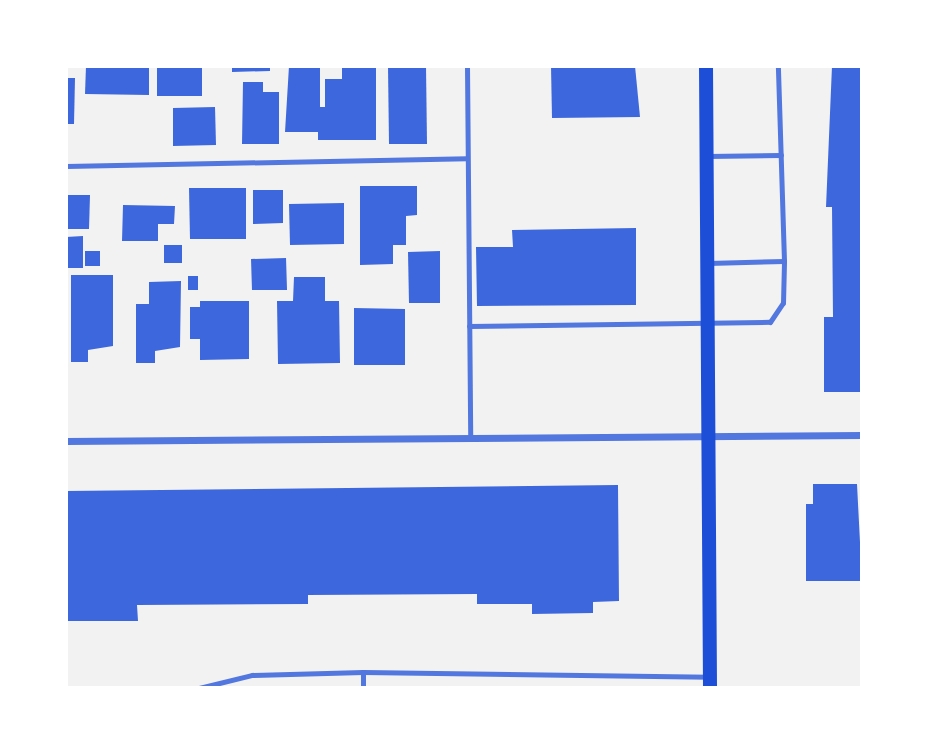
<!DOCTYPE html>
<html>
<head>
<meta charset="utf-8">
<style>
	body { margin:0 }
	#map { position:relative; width:928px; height:754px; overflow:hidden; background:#f2f2f2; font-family:"Asap Condensed",sans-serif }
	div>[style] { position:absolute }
	.building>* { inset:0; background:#3d67dc }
	.service>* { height:5px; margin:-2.5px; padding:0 2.5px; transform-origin:2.5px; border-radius:2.5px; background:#5277de }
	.minor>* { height:7px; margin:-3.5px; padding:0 3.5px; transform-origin:3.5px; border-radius:3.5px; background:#5277de }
	.secondary>* { height:14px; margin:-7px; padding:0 7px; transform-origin:7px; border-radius:7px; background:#1d4ed8 }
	span { translate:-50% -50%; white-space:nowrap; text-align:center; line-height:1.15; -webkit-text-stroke:7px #fff; paint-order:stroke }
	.frame { position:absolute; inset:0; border:68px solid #fff; pointer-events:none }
</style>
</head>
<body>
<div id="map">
	<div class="building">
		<i style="clip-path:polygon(86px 66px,149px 66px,149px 95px,85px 94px)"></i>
		<i style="clip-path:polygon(157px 66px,202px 66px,202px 96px,157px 96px)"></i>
		<i style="clip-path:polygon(232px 66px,270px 66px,270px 71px,232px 72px)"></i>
		<i style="clip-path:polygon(289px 66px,320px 66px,320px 107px,325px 107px,325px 79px,342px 79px,342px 66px,376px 66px,376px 140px,318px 140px,318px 132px,285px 132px)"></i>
		<i style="clip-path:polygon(388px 66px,426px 66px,427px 144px,389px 144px)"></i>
		<i style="clip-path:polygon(551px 66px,635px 66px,640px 117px,552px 118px)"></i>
		<i style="clip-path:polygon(832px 66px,862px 66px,862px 392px,824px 392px,824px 317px,833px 317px,832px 207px,826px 207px)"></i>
		<i style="clip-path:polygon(66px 78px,75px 78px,74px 124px,66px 124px)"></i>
		<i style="clip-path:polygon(243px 82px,263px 82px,263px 92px,279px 92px,279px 144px,242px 144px)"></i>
		<i style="clip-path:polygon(215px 107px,216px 145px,173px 146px,173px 108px)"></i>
		<i style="clip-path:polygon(360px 186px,417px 186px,417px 215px,406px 216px,406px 245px,393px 245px,393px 264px,360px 265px)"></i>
		<i style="clip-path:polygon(189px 188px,246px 188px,246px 239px,190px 239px)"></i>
		<i style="clip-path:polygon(253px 190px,283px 190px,283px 223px,253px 224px)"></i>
		<i style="clip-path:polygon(66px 195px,90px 195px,89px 229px,66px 229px)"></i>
		<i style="clip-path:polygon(344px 203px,344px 244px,290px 245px,289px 204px)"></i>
		<i style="clip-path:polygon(123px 205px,175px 206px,174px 224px,158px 224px,158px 241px,122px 241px)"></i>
		<i style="clip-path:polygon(636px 228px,636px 305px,477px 306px,476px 247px,513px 247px,512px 230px)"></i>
		<i style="clip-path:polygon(83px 236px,83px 268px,66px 268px,66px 237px)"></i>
		<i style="clip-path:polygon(164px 245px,182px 245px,182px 263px,164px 263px)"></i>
		<i style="clip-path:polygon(85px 251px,100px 251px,100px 266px,85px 266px)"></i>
		<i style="clip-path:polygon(440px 251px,440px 303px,409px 303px,408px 252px)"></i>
		<i style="clip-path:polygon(286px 258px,287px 290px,252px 290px,251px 259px)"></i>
		<i style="clip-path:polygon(71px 275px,113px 275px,113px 346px,88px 350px,88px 362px,71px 362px)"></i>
		<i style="clip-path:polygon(188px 276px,198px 276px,198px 290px,188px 290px)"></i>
		<i style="clip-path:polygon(294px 277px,325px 277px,325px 301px,339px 301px,340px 363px,278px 364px,277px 301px,293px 301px)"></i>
		<i style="clip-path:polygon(181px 281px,180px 347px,155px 351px,155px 363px,136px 363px,136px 304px,149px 304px,149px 282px)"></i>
		<i style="clip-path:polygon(200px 301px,249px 301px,249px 359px,200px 360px,200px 339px,190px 339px,190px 307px,200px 307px)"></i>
		<i style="clip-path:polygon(354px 308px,405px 309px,405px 365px,354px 365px)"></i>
		<i style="clip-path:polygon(813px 484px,857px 484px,862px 581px,806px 581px,806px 504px,813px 504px)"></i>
		<i style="clip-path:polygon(618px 485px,619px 601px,593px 602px,593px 613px,532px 614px,532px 604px,477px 604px,477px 594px,308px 595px,308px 604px,137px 605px,138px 621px,66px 621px,66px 491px)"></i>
	</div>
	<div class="service">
		<i style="left:467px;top:66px;width:371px;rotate:89.5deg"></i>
		<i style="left:707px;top:156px;width:74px;rotate:-0.8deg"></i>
		<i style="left:66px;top:166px;width:401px;rotate:-1.1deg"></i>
		<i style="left:708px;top:263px;width:76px;rotate:-1.5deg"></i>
		<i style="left:469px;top:326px;width:301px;rotate:-0.8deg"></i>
		<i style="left:770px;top:322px;width:23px;rotate:-56deg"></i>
		<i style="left:783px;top:303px;width:42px;rotate:-88.6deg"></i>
		<i style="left:784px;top:261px;width:195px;rotate:-91.8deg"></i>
		<i style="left:363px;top:672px;width:16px;rotate:90deg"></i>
		<i style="left:199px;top:688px;width:55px;rotate:-13.8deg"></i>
		<i style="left:252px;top:675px;width:111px;rotate:-1.5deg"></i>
		<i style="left:363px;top:672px;width:346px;rotate:0.8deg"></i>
	</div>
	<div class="minor">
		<i style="left:66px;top:441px;width:796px;rotate:-0.43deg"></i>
	</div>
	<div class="secondary">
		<i style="left:706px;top:66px;width:622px;rotate:89.63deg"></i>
	</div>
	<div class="frame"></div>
</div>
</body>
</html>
